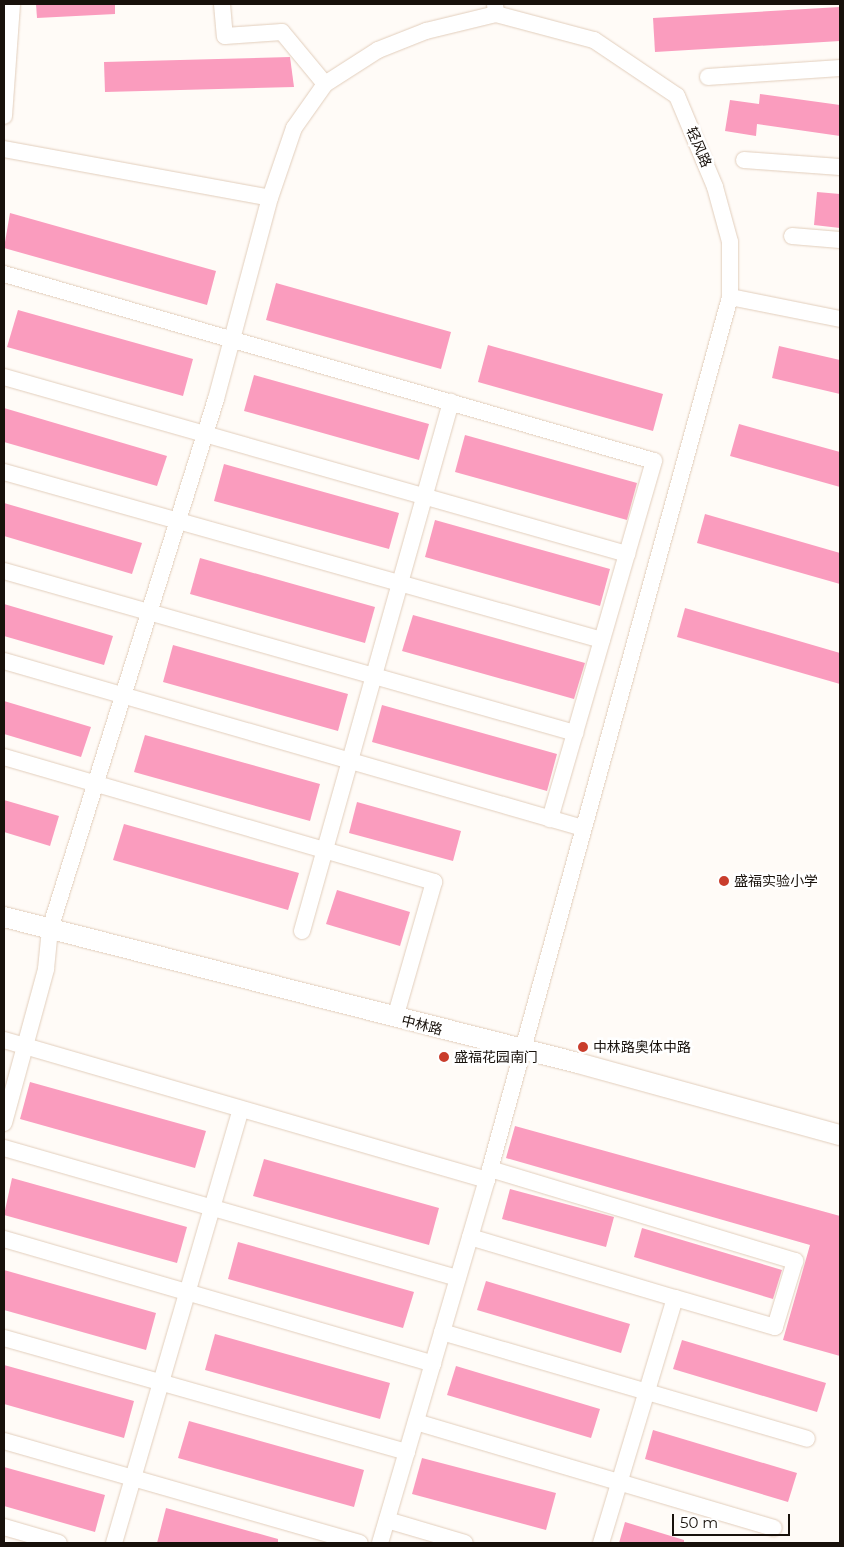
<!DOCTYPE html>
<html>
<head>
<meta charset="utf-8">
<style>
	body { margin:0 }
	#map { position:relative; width:844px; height:1547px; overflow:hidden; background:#fffbf7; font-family:Montserrat,"Noto Sans SC",sans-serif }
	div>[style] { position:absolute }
	.building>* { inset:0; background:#fa9cbe }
	.roads { filter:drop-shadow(0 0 1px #e2cebc) drop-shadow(0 0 1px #e2cebc) }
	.minor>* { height:16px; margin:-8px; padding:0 8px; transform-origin:8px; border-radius:8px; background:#fff }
	.major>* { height:20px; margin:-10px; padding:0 10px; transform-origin:10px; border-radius:10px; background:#fff }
	.dots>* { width:14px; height:14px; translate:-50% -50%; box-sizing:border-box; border:2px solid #fff; border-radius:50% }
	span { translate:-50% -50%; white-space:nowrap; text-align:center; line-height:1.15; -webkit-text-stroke:5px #fff; paint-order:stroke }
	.street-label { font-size:14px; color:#18110b }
	.poi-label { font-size:14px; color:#18110b }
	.left { translate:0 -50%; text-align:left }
	.frame { position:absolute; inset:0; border:5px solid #18110b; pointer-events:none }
	.scale { position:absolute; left:672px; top:1514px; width:118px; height:22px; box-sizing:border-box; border:2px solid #18110b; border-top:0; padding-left:6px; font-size:15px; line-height:18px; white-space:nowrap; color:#18110b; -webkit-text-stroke:4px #fff; paint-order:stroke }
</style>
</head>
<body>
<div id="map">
	<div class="building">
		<i style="clip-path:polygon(36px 4px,115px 4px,115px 14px,37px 18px)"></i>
		<i style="clip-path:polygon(840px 7px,840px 41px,655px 52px,653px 18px)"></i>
		<i style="clip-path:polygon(290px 57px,294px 87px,105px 92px,104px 62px)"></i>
		<i style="clip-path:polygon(760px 94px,840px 105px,840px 136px,757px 124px,756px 136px,725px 131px,730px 100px,759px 104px)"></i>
		<i style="clip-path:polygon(817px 192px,840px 194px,840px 228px,814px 225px)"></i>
		<i style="clip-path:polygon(10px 213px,216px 271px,207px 305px,4px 248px)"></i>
		<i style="clip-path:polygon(276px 283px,451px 332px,441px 369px,266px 320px)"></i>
		<i style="clip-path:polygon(18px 310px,193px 359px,183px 396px,7px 347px)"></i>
		<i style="clip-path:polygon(488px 345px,663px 394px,653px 431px,478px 382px)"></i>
		<i style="clip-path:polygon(779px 346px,840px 360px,840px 394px,772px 378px)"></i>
		<i style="clip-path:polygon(254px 375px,429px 424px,419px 460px,244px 411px)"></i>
		<i style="clip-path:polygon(4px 408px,167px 456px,157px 486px,4px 442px)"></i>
		<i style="clip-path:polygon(739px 424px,840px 452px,840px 487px,730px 456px)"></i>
		<i style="clip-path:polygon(465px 435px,637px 483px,627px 520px,455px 472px)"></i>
		<i style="clip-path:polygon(224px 464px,399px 513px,389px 549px,214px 501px)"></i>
		<i style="clip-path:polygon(4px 503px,142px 543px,132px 574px,4px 536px)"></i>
		<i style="clip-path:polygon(705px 514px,840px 553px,840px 584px,697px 543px)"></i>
		<i style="clip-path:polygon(435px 520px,610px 569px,600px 606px,425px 557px)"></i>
		<i style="clip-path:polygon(200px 558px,375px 607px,365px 643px,190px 594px)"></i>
		<i style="clip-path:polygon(4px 604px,113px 636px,104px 665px,4px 636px)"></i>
		<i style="clip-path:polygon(685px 608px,840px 653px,840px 684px,677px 637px)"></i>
		<i style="clip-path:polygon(413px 615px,585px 663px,574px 699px,402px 651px)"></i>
		<i style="clip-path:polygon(173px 645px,348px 694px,338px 731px,163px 682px)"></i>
		<i style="clip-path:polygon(4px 701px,91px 727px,81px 757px,4px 734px)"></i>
		<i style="clip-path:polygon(382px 705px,557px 754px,547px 791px,372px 742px)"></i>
		<i style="clip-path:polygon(145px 735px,320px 784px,310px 821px,134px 772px)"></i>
		<i style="clip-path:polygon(4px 800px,59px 816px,50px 846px,4px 832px)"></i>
		<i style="clip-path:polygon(357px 802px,461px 831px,453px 861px,349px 833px)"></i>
		<i style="clip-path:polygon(124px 824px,299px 873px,288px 910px,113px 860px)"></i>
		<i style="clip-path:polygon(337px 890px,410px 912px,400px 946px,326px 924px)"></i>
		<i style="clip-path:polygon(30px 1082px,206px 1131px,195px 1168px,20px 1119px)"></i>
		<i style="clip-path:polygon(515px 1126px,840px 1216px,840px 1356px,783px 1340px,810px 1245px,506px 1158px)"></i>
		<i style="clip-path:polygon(264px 1159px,439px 1208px,429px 1245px,253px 1196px)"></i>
		<i style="clip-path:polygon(12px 1178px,187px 1227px,177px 1263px,4px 1215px)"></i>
		<i style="clip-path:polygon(510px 1189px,614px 1217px,606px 1247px,502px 1219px)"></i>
		<i style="clip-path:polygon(642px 1228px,782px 1270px,773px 1299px,634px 1257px)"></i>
		<i style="clip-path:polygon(238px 1242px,414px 1292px,403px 1328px,228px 1279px)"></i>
		<i style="clip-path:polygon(4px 1270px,156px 1313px,146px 1350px,4px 1310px)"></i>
		<i style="clip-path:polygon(486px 1281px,630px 1324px,621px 1353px,477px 1310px)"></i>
		<i style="clip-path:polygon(215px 1334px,390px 1383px,380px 1419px,205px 1370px)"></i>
		<i style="clip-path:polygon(682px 1340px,826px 1383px,817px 1412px,673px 1369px)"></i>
		<i style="clip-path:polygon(4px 1365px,134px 1401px,124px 1438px,4px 1404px)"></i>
		<i style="clip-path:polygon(456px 1366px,600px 1409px,591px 1438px,447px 1395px)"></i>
		<i style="clip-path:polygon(189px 1421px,364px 1470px,354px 1507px,178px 1458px)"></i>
		<i style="clip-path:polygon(653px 1430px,797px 1473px,788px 1502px,645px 1459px)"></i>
		<i style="clip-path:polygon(422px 1458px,556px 1493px,546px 1530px,412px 1494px)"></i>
		<i style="clip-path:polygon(4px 1467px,105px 1495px,95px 1532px,4px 1506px)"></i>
		<i style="clip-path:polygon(166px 1508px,278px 1539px,278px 1543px,157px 1543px)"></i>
		<i style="clip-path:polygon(625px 1522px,684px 1540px,684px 1543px,619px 1543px)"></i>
	</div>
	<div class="roads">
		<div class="minor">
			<i style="left:222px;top:4px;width:32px;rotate:85deg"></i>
			<i style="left:225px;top:36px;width:57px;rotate:-4deg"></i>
			<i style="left:282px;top:32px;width:67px;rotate:50.4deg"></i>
			<i style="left:495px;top:4px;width:10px;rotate:84deg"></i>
			<i style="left:496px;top:14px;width:101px;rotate:14.9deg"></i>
			<i style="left:594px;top:40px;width:100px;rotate:34deg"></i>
			<i style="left:677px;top:96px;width:99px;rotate:67.3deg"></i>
			<i style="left:715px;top:187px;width:57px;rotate:74.7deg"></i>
			<i style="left:730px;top:242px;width:55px;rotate:90deg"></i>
			<i style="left:730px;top:297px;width:112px;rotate:11.3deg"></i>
			<i style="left:708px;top:77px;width:132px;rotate:-3.9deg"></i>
			<i style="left:4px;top:116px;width:112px;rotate:-85.9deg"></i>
			<i style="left:4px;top:149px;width:270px;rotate:10.4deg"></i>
			<i style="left:744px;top:160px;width:96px;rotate:4.2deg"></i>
			<i style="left:792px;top:236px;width:48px;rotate:4.8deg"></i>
			<i style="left:4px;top:274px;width:676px;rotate:16.05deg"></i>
			<i style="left:654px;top:461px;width:373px;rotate:106.2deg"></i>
			<i style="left:4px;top:377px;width:648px;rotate:15.86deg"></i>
			<i style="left:4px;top:472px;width:621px;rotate:15.69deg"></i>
			<i style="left:4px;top:571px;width:594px;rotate:15.84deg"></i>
			<i style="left:4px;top:661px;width:603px;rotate:16.09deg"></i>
			<i style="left:4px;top:757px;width:448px;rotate:16.2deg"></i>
			<i style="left:434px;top:882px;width:141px;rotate:106deg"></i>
			<i style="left:302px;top:931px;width:550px;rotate:-74.27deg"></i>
			<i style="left:4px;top:1040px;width:503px;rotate:16.16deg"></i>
			<i style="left:4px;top:1123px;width:160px;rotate:-74.7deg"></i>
			<i style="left:46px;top:969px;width:40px;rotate:-84.3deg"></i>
			<i style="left:50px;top:929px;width:555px;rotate:-72.61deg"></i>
			<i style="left:216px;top:399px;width:208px;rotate:-75deg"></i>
			<i style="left:270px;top:198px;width:74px;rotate:-71.1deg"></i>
			<i style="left:294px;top:128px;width:54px;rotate:-54.8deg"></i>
			<i style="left:325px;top:84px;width:63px;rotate:-32.7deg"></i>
			<i style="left:378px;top:50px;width:52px;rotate:-21.6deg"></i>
			<i style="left:426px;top:31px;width:72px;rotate:-13.7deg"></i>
			<i style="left:4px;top:1148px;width:472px;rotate:16deg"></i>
			<i style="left:490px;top:1169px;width:319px;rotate:16.8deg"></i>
			<i style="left:795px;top:1261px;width:69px;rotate:106.9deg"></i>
			<i style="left:775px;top:1327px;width:104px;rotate:-163.8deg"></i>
			<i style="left:470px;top:1237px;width:214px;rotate:16.6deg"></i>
			<i style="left:675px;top:1298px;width:256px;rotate:106.8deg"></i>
			<i style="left:4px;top:1239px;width:447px;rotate:16.2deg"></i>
			<i style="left:442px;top:1332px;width:380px;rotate:16.3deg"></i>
			<i style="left:4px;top:1338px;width:419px;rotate:15.8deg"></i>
			<i style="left:416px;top:1422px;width:373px;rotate:16.5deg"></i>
			<i style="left:4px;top:1441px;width:370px;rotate:16deg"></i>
			<i style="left:387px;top:1520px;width:81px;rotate:16.4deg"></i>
			<i style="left:4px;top:1527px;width:57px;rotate:16.2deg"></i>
			<i style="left:114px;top:1543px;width:452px;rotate:-73.7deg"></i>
			<i style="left:380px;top:1543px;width:378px;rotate:-73.6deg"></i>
			<i style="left:487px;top:1180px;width:916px;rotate:-74.61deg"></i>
		</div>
		<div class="major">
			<i style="left:4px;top:917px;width:592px;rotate:14.27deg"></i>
			<i style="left:578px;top:1063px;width:272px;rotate:15.4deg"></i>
		</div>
	</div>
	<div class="dots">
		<i style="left:724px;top:881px;background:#c93d2c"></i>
		<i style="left:583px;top:1047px;background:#c93d2c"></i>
		<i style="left:444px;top:1057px;background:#c93d2c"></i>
	</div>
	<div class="street-label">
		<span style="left:699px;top:147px;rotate:67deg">轻风路</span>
		<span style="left:422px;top:1025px;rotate:14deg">中林路</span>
	</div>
	<div class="poi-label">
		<span class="left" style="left:734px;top:881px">盛福实验小学</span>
		<span class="left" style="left:593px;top:1047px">中林路奥体中路</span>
		<span class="left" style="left:454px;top:1057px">盛福花园南门</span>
	</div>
	<div class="frame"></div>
	<div class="scale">50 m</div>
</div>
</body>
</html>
